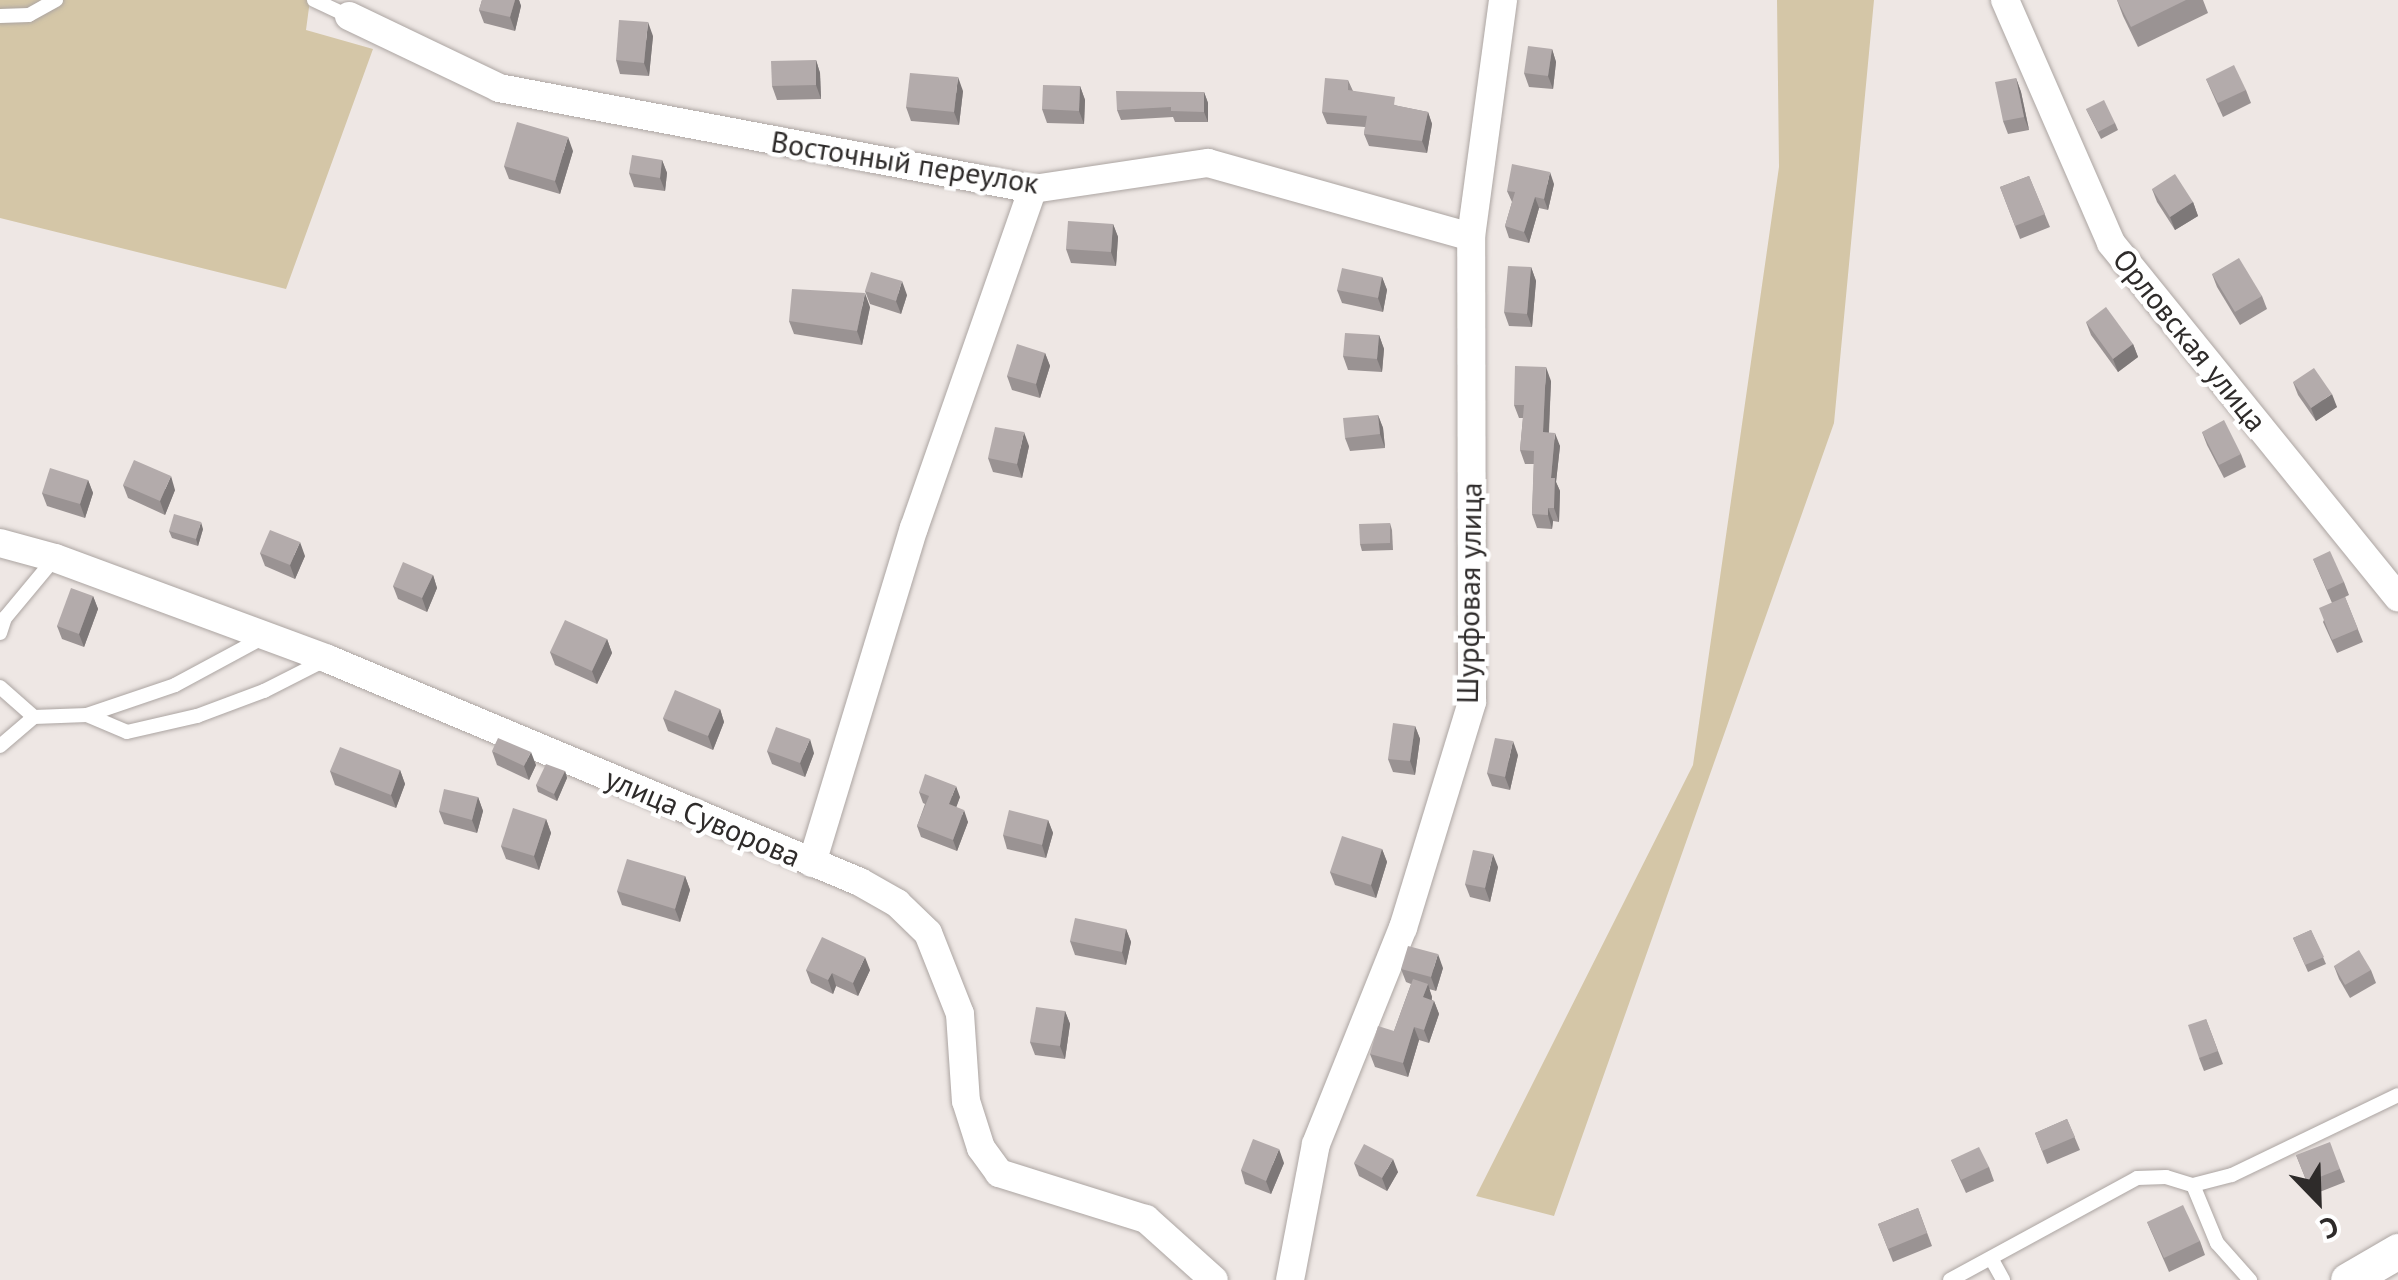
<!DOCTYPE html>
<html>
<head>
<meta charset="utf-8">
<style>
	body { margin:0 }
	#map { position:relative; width:2398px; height:1280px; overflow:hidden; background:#eee7e4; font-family:"PT Sans",sans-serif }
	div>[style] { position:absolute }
	.green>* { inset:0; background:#d4c6a7 }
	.roads { filter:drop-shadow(0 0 2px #aca5a2) drop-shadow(0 0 2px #aca5a2) }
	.service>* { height:14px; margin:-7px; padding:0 7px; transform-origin:7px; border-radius:7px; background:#fff }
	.minor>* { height:28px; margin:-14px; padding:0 14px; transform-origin:14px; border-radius:14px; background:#fff }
	.tertiary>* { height:35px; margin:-17.5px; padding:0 17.5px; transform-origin:17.5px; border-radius:17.5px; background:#fff }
	.wall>* { inset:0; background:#9a9393 }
	.shaded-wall>* { inset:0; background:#7d7878 }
	.building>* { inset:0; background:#b3abab }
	span { translate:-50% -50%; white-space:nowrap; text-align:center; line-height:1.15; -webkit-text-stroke:9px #fff; paint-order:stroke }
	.street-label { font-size:30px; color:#2e2b2a }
	.north { position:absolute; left:2268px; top:1150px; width:100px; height:100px; -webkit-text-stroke:8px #fff; paint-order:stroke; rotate:157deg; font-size:28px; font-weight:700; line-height:40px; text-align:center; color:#2e2b2a }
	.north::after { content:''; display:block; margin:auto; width:35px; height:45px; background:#2e2b2a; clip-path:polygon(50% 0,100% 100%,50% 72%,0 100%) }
</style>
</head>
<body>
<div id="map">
	<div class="green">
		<i style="clip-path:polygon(0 0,310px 0,306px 30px,373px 49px,286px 289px,0 218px)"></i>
		<i style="clip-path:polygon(1777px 0,1874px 0,1834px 423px,1554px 1216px,1476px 1196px,1693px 765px,1779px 167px)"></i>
	</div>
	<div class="roads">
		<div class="service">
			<i style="left:314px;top:0;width:38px;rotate:25deg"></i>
			<i style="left:0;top:16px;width:29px;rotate:-2deg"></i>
			<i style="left:29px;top:15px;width:31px;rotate:-29deg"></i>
			<i style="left:0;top:633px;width:16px;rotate:-72deg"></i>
			<i style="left:5px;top:618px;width:78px;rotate:-50.2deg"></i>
			<i style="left:0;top:687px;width:45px;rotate:41.4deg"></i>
			<i style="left:34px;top:717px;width:53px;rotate:-2.2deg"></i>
			<i style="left:87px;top:715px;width:93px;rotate:-18.8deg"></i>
			<i style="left:175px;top:685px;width:103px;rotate:-28.3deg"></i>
			<i style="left:87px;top:715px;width:43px;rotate:23deg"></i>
			<i style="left:127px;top:732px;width:72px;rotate:-12.9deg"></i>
			<i style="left:197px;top:716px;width:72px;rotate:-20.5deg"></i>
			<i style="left:264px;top:691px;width:71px;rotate:-26.9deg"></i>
			<i style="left:0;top:746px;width:45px;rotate:-40.5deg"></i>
			<i style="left:2193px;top:1185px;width:63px;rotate:67.5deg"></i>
			<i style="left:2217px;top:1243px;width:50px;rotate:48.3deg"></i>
			<i style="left:1991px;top:1258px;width:25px;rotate:61deg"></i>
			<i style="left:1950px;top:1280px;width:213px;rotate:-28.6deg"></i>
			<i style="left:2137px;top:1178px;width:29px;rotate:-2deg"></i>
			<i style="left:2166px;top:1177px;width:28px;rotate:17deg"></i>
			<i style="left:2193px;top:1185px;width:40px;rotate:-14.4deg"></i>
			<i style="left:2232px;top:1175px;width:184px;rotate:-25.7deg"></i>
		</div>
		<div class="minor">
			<i style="left:2005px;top:0;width:265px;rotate:66.4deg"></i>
			<i style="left:2111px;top:243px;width:456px;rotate:51deg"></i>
			<i style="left:349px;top:16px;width:166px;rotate:25.6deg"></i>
			<i style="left:499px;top:88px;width:543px;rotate:10.71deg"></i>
			<i style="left:1033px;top:189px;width:177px;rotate:-8.5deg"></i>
			<i style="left:1208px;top:163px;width:273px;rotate:15.7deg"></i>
			<i style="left:0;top:543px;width:57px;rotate:15.3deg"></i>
			<i style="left:55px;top:558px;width:291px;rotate:20.3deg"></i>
			<i style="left:328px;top:659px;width:577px;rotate:22.74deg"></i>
			<i style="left:860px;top:882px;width:43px;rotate:29.6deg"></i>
			<i style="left:897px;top:903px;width:43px;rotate:44.1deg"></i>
			<i style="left:928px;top:933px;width:87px;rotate:68.4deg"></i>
			<i style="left:960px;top:1014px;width:87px;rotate:86.1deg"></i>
			<i style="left:966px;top:1101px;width:49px;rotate:72.3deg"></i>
			<i style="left:981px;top:1148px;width:31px;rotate:54deg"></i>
			<i style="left:999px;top:1173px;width:154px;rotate:17.4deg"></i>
			<i style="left:1146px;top:1219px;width:91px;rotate:41.9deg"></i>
			<i style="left:812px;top:863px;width:350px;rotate:-73.1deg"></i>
			<i style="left:914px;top:528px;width:359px;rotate:-70.7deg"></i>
			<i style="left:1290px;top:1280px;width:138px;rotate:-79.2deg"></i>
			<i style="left:1316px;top:1144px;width:233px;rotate:-68.1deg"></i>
			<i style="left:1403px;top:928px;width:236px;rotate:-73deg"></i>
			<i style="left:1472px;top:702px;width:465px;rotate:-90.1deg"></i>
			<i style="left:1471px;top:237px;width:239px;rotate:-82.3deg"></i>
		</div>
		<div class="tertiary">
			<i style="left:2348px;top:1280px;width:58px;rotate:-30.1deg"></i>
		</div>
	</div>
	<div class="wall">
		<i style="clip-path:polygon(482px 0,519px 0,521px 6px,515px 31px,484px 23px,479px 10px)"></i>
		<i style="clip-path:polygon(2117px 0,2203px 0,2208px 13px,2138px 47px,2123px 16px)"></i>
		<i style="clip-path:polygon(653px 36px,649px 76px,620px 74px,616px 60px)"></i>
		<i style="clip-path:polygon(1552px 49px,1556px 62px,1553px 89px,1529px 87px,1524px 73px)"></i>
		<i style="clip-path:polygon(816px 60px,820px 73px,821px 99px,777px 100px,772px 86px)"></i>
		<i style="clip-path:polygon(2016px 78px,2021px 92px,2029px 130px,2008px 134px,2003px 121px)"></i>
		<i style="clip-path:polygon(2206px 79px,2246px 90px,2251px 103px,2223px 117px)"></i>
		<i style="clip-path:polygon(1348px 80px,1353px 91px,1398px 106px,1428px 112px,1432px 124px,1427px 153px,1369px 146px,1364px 134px,1365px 127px,1327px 124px,1322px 112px)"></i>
		<i style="clip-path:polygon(1080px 86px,1085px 100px,1084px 124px,1047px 123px,1042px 109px)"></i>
		<i style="clip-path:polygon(963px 91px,959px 125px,911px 121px,906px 107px)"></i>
		<i style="clip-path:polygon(1204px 92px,1208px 103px,1208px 122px,1175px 122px,1173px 117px,1121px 120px,1117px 110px)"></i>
		<i style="clip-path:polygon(2086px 109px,2115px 123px,2118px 130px,2101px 139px)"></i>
		<i style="clip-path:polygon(573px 151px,560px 194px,509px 179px,504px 166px)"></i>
		<i style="clip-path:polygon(662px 160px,667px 173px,665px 191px,634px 187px,629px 173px)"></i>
		<i style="clip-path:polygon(2029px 176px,2050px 227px,2020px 239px,2000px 187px)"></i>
		<i style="clip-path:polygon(1554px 184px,1548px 210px,1539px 208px,1529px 243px,1509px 238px,1505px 226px,1512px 202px,1507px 191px)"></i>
		<i style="clip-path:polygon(2152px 189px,2193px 202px,2198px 216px,2175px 230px,2157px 202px)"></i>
		<i style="clip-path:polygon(1113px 224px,1118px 237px,1116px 266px,1071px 263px,1066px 249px)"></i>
		<i style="clip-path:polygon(1531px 267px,1536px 281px,1532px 327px,1509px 326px,1504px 312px)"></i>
		<i style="clip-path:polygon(2212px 274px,2262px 296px,2267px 309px,2240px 325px,2217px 287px)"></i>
		<i style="clip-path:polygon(1382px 277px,1387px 290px,1383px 312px,1342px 303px,1337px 290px)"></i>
		<i style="clip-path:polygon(865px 291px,907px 295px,901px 314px,870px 304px)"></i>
		<i style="clip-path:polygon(870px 307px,862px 345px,794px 334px,789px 321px)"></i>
		<i style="clip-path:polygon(2086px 322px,2133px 344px,2138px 357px,2118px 372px,2091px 335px)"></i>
		<i style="clip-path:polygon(1379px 335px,1384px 349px,1382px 372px,1348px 370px,1343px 356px)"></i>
		<i style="clip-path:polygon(1045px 353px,1050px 366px,1040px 398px,1012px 390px,1007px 376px)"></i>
		<i style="clip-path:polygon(1551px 381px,1549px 433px,1560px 446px,1556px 482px,1560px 491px,1559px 522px,1553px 521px,1552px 529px,1537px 528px,1532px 514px,1534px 464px,1525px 464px,1520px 450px,1523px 418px,1519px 418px,1514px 405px)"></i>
		<i style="clip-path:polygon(2293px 382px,2337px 407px,2316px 421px,2298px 395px)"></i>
		<i style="clip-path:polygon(1378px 415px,1383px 428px,1385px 448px,1350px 451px,1345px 438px)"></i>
		<i style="clip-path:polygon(2202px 432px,2241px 454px,2246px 467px,2224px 478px,2207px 445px)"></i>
		<i style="clip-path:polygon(1029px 446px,1022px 478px,993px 472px,988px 458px)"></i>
		<i style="clip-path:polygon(88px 480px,93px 493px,85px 518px,47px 506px,42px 493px)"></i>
		<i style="clip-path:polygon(123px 485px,175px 490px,165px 515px,128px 498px)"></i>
		<i style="clip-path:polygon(1390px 523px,1392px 530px,1393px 550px,1362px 551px,1360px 544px)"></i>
		<i style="clip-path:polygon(203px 529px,198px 546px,172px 538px,169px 531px)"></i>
		<i style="clip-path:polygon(260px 553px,305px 556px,295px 579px,265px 566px)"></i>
		<i style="clip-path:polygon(2313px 559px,2344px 582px,2349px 595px,2345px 597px,2363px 642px,2337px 653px,2323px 622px,2332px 603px)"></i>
		<i style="clip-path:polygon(433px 575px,437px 588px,427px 612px,398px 599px,393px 586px)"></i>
		<i style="clip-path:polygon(93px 596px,98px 609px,84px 647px,62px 639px,57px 626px)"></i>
		<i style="clip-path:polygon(607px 639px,612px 653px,597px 684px,555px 665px,550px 652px)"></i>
		<i style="clip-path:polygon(720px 709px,724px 722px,713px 750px,668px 731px,663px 718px)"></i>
		<i style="clip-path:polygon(1415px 726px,1420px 739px,1415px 775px,1393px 772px,1388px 759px)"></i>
		<i style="clip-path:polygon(492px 751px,536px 765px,529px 780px,497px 765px)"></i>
		<i style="clip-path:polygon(767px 751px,814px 753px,805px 777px,772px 764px)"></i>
		<i style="clip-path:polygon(1518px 755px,1510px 790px,1492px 786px,1487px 773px)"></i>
		<i style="clip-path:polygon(400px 770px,405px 784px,396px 808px,335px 785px,330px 771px)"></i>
		<i style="clip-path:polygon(565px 771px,567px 778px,557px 801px,538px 792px,536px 785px)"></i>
		<i style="clip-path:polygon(919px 792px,960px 797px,956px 807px,968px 822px,957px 851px,921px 837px,917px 826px,925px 804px,923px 803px)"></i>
		<i style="clip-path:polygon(478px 797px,483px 811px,477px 833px,444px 824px,439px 811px)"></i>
		<i style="clip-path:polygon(546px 819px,551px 833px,539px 870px,506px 859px,501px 846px)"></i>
		<i style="clip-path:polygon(1048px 820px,1053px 833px,1046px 858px,1007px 849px,1003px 835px)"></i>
		<i style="clip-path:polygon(1382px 849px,1387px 862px,1376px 898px,1335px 885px,1330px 872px)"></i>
		<i style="clip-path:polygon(1498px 867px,1490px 902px,1470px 897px,1465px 884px)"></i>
		<i style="clip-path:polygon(685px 876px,690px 890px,680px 922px,622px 905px,617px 891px)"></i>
		<i style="clip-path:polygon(1126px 929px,1131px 942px,1126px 965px,1075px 955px,1070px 941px)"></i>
		<i style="clip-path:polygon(2311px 930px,2326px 964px,2308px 972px,2293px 938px)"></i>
		<i style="clip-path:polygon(2334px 966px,2371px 970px,2376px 983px,2350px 998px,2339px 979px)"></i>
		<i style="clip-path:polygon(1443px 968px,1436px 991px,1429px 989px,1432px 997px,1432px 1000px,1434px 1001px,1439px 1014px,1429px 1043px,1419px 1040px,1408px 1077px,1375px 1067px,1370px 1054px,1394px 1031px,1411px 984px,1406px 982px,1401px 969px)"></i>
		<i style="clip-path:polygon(806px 970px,870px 970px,858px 996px,836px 986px,833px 994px,811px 983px)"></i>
		<i style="clip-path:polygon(1065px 1011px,1070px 1024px,1065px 1059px,1035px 1055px,1030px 1042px)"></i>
		<i style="clip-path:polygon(2206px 1019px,2223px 1064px,2204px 1071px,2199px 1058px)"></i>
		<i style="clip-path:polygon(2067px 1119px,2080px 1150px,2047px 1164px,2035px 1133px)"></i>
		<i style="clip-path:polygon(2296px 1155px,2340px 1169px,2345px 1182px,2312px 1195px)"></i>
		<i style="clip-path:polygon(1951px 1160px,1989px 1167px,1994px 1181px,1966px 1193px)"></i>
		<i style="clip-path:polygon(1284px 1163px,1271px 1194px,1245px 1184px,1241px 1170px)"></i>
		<i style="clip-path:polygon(1354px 1163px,1398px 1172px,1387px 1191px,1359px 1176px)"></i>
		<i style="clip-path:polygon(1918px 1208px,1932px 1246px,1893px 1262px,1878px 1224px)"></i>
		<i style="clip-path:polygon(2147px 1222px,2200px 1241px,2205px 1255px,2169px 1272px)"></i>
	</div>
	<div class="shaded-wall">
		<i style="clip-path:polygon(515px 0,519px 0,521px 6px,515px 31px,510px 17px)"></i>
		<i style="clip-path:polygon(648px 22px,653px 36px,649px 76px,644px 63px)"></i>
		<i style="clip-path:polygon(1552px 49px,1556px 62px,1553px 89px,1548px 76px)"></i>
		<i style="clip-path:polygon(816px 60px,820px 73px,821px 99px,816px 85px)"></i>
		<i style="clip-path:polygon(958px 77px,963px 91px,959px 125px,954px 112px)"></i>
		<i style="clip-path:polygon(2016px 78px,2021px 92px,2029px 130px,2024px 117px)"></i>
		<i style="clip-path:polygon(1080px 86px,1085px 100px,1084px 124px,1079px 111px)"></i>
		<i style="clip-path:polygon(1204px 92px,1208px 103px,1208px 122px,1204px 112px)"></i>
		<i style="clip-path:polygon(1428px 112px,1432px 124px,1427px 153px,1422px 141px)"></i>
		<i style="clip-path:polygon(568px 137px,573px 151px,560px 194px,555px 181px)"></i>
		<i style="clip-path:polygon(662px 160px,667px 173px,665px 191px,660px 178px)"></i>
		<i style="clip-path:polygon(1550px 172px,1554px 184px,1548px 210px,1544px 199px)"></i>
		<i style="clip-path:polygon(1535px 197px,1539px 208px,1529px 243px,1524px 232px)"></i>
		<i style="clip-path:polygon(2193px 202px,2198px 216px,2175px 230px,2170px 217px)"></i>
		<i style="clip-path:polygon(1113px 224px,1118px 237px,1116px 266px,1111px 252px)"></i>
		<i style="clip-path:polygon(1531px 267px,1536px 281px,1532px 327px,1527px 314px)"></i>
		<i style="clip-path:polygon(1382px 277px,1387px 290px,1383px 312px,1378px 298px)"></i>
		<i style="clip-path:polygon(902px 281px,907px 295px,901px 314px,896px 301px)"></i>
		<i style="clip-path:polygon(865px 293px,870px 307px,862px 345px,857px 331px)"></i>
		<i style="clip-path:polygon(1379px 335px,1384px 349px,1382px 372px,1377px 359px)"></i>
		<i style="clip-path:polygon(2133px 344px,2138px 357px,2118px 372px,2113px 359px)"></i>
		<i style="clip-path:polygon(1045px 353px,1050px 366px,1040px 398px,1036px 384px)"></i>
		<i style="clip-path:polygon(1546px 367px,1551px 381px,1548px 446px,1543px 432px)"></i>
		<i style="clip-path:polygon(2332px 394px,2337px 407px,2316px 421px,2311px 408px)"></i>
		<i style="clip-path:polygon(1378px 415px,1383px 428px,1385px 448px,1380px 434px)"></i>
		<i style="clip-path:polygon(1024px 432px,1029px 446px,1022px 478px,1017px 464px)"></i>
		<i style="clip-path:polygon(1555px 433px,1560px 446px,1556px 482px,1560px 491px,1559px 522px,1554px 508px,1551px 478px)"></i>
		<i style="clip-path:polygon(171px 476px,175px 490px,165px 515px,160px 501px)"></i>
		<i style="clip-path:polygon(88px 480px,93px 493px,85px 518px,80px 504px)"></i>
		<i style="clip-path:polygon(1548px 508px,1553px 521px,1552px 529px,1548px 515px)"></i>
		<i style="clip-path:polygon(201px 522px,203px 529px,198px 546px,196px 539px)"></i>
		<i style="clip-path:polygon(300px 542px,305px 556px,295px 579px,290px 565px)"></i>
		<i style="clip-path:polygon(433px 575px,437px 588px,427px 612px,422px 598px)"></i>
		<i style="clip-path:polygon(93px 596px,98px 609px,84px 647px,79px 634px)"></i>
		<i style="clip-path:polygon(607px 639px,612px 653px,597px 684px,592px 671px)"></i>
		<i style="clip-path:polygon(720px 709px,724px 722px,713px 750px,708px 736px)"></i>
		<i style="clip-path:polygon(1415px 726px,1420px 739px,1415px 775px,1410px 761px)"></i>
		<i style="clip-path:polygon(810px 739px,814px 753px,805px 777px,800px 763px)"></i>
		<i style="clip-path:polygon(1513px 741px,1518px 755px,1510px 790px,1505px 777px)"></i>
		<i style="clip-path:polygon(531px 752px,536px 765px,529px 780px,524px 766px)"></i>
		<i style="clip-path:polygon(400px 770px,405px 784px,396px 808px,391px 795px)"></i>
		<i style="clip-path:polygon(565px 771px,567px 778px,557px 801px,554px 794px)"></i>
		<i style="clip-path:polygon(956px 786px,960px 797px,953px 816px,949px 804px)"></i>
		<i style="clip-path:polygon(478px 797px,483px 811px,477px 833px,472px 820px)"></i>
		<i style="clip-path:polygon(964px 810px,968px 822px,957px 851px,953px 840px)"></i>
		<i style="clip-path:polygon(546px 819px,551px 833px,539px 870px,534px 856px)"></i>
		<i style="clip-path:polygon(1048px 820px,1053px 833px,1046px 858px,1042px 845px)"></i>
		<i style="clip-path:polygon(1382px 849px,1387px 862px,1376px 898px,1371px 885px)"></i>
		<i style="clip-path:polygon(1493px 854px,1498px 867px,1490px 902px,1485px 888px)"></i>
		<i style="clip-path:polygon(685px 876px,690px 890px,680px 922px,675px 909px)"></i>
		<i style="clip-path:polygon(1126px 929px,1131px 942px,1126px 965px,1122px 952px)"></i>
		<i style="clip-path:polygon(1438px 954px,1443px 968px,1436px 991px,1431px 977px)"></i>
		<i style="clip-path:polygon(865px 957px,870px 970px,858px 996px,853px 983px)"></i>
		<i style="clip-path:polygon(832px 973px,836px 986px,833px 994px,828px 980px)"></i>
		<i style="clip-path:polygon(1428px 984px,1432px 997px,1428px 1011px,1423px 997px)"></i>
		<i style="clip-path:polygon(1434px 1001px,1439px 1014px,1429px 1043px,1424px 1030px)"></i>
		<i style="clip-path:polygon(1065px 1011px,1070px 1024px,1065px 1059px,1060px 1046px)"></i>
		<i style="clip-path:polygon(1414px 1027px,1419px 1040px,1408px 1077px,1403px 1063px)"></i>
		<i style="clip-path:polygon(1279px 1149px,1284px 1163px,1271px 1194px,1266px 1181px)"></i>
		<i style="clip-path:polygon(1393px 1159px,1398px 1172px,1387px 1191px,1382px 1178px)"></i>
	</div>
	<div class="building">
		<i style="clip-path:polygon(482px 0,515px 0,510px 17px,479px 10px)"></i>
		<i style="clip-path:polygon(2117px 0,2186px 0,2131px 27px)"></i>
		<i style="clip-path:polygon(619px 20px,648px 22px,644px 63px,616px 60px)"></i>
		<i style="clip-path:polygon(1528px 46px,1552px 49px,1548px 76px,1524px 73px)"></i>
		<i style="clip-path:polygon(816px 60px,816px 85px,772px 86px,771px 61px)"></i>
		<i style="clip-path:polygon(2234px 65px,2246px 90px,2218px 103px,2206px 79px)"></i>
		<i style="clip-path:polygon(910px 73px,958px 77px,954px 112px,906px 107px)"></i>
		<i style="clip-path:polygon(1325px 78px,1348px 80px,1348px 90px,1395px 97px,1394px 105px,1428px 112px,1422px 141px,1364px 134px,1367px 116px,1322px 112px)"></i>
		<i style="clip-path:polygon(2016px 78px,2024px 117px,2003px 121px,1995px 82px)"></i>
		<i style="clip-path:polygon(1043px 85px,1080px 86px,1079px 111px,1042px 109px)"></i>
		<i style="clip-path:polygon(1116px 91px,1204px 92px,1204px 112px,1171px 111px,1171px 107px,1117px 110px)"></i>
		<i style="clip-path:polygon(2104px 100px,2115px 123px,2098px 132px,2086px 109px)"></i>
		<i style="clip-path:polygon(517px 122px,568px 137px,555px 181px,504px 166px)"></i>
		<i style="clip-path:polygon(632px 155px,662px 160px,660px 178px,629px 173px)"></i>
		<i style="clip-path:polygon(1512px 164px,1550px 172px,1544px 199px,1535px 197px,1524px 232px,1505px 226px,1515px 192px,1507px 191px)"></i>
		<i style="clip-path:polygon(2175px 174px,2193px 202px,2170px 217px,2152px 189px)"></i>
		<i style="clip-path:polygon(2029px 176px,2045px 214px,2015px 226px,2000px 187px)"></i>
		<i style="clip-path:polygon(1068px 221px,1113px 224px,1111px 252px,1066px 249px)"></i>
		<i style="clip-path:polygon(2239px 258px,2262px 296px,2235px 312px,2212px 274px)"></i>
		<i style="clip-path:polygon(1508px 266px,1531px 267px,1527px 314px,1504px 312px)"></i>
		<i style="clip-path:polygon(1342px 268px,1382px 277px,1378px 298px,1337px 290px)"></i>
		<i style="clip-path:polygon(871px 272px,902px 281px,896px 301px,865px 291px)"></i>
		<i style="clip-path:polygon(792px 289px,865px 293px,857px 331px,789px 321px)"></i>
		<i style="clip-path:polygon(2106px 307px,2133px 344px,2113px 359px,2086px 322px)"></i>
		<i style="clip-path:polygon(1345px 333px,1379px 335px,1377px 359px,1343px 356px)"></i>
		<i style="clip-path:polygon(1017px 344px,1045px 353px,1036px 384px,1007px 376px)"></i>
		<i style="clip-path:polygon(1515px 366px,1546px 367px,1543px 432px,1555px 433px,1551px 478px,1555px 478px,1554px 508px,1548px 508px,1548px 515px,1532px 514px,1534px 451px,1520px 450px,1524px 405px,1514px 405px)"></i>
		<i style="clip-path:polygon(2314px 368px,2332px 394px,2311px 408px,2293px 382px)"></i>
		<i style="clip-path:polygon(1378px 415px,1380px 434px,1345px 438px,1343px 418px)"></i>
		<i style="clip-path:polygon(2224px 420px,2241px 454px,2219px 465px,2202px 432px)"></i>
		<i style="clip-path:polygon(995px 427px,1024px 432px,1017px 464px,988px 458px)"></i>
		<i style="clip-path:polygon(134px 460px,171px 476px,160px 501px,123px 485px)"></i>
		<i style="clip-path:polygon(50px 468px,88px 480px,80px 504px,42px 493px)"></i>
		<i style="clip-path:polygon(174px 514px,201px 522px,196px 539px,169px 531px)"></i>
		<i style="clip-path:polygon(1390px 523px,1390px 543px,1360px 544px,1359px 524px)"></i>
		<i style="clip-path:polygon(270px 530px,300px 542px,290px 565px,260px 553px)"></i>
		<i style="clip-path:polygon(2330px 551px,2344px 582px,2327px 590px,2313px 559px)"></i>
		<i style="clip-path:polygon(403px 562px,433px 575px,422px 598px,393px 586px)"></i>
		<i style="clip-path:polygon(71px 588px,93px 596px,79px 634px,57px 626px)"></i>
		<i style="clip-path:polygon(2345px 597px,2358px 629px,2332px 640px,2319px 608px)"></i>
		<i style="clip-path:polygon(565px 620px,607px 639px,592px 671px,550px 652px)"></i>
		<i style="clip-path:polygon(675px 690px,720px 709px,708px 736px,663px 718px)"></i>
		<i style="clip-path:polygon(1393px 723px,1415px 726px,1410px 761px,1388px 759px)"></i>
		<i style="clip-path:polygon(776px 727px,810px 739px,800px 763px,767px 751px)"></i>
		<i style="clip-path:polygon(498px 738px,531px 752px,524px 766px,492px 751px)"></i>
		<i style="clip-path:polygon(1495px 738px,1513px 741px,1505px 777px,1487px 773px)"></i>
		<i style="clip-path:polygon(340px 747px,400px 770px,391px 795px,330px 771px)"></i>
		<i style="clip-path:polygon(546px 764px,565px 771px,554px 794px,536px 785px)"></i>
		<i style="clip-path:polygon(925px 774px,956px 786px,949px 804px,964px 810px,953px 840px,917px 826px,929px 796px,919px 792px)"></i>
		<i style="clip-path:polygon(444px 789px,478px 797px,472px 820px,439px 811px)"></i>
		<i style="clip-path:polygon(513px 808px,546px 819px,534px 856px,501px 846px)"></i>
		<i style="clip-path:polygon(1009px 810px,1048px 820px,1042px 845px,1003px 835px)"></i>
		<i style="clip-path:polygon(1342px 836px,1382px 849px,1371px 885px,1330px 872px)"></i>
		<i style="clip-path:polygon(1473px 850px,1493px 854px,1485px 888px,1465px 884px)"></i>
		<i style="clip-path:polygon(627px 859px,685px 876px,675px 909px,617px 891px)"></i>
		<i style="clip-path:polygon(1075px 918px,1126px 929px,1122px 952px,1070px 941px)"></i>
		<i style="clip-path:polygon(2311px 930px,2324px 957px,2305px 965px,2293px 938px)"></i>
		<i style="clip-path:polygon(822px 937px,865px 957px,853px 983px,832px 973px,828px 980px,806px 970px)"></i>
		<i style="clip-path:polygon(1408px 946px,1438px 954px,1431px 977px,1401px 969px)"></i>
		<i style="clip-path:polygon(2359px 950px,2371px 970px,2345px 985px,2334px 966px)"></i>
		<i style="clip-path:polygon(1413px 979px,1428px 984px,1423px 997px,1434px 1001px,1424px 1030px,1414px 1027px,1403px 1063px,1370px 1054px,1378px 1026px,1394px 1031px)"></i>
		<i style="clip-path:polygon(1036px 1007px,1065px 1011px,1060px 1046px,1030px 1042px)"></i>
		<i style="clip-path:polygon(2206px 1019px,2218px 1051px,2199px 1058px,2188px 1025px)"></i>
		<i style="clip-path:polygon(2067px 1119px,2075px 1137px,2042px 1151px,2035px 1133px)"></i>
		<i style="clip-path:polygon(1253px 1139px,1279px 1149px,1266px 1181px,1241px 1170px)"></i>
		<i style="clip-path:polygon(2330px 1142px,2340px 1169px,2307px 1182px,2296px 1155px)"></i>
		<i style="clip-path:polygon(1364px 1144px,1393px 1159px,1382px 1178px,1354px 1163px)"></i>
		<i style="clip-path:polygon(1979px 1147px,1989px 1167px,1961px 1180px,1951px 1160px)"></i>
		<i style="clip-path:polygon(2183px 1205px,2200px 1241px,2164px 1258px,2147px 1222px)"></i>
		<i style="clip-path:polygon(1918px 1208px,1927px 1233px,1888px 1249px,1878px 1224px)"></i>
	</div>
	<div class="street-label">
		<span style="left:905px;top:162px;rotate:9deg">Восточный переулок</span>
		<span style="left:2190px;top:340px;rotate:51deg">Орловская улица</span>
		<span style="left:1469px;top:593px;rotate:-89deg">Шурфовая улица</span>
		<span style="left:703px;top:817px;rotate:23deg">улица Суворова</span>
	</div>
	<div class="north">С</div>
</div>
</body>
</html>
